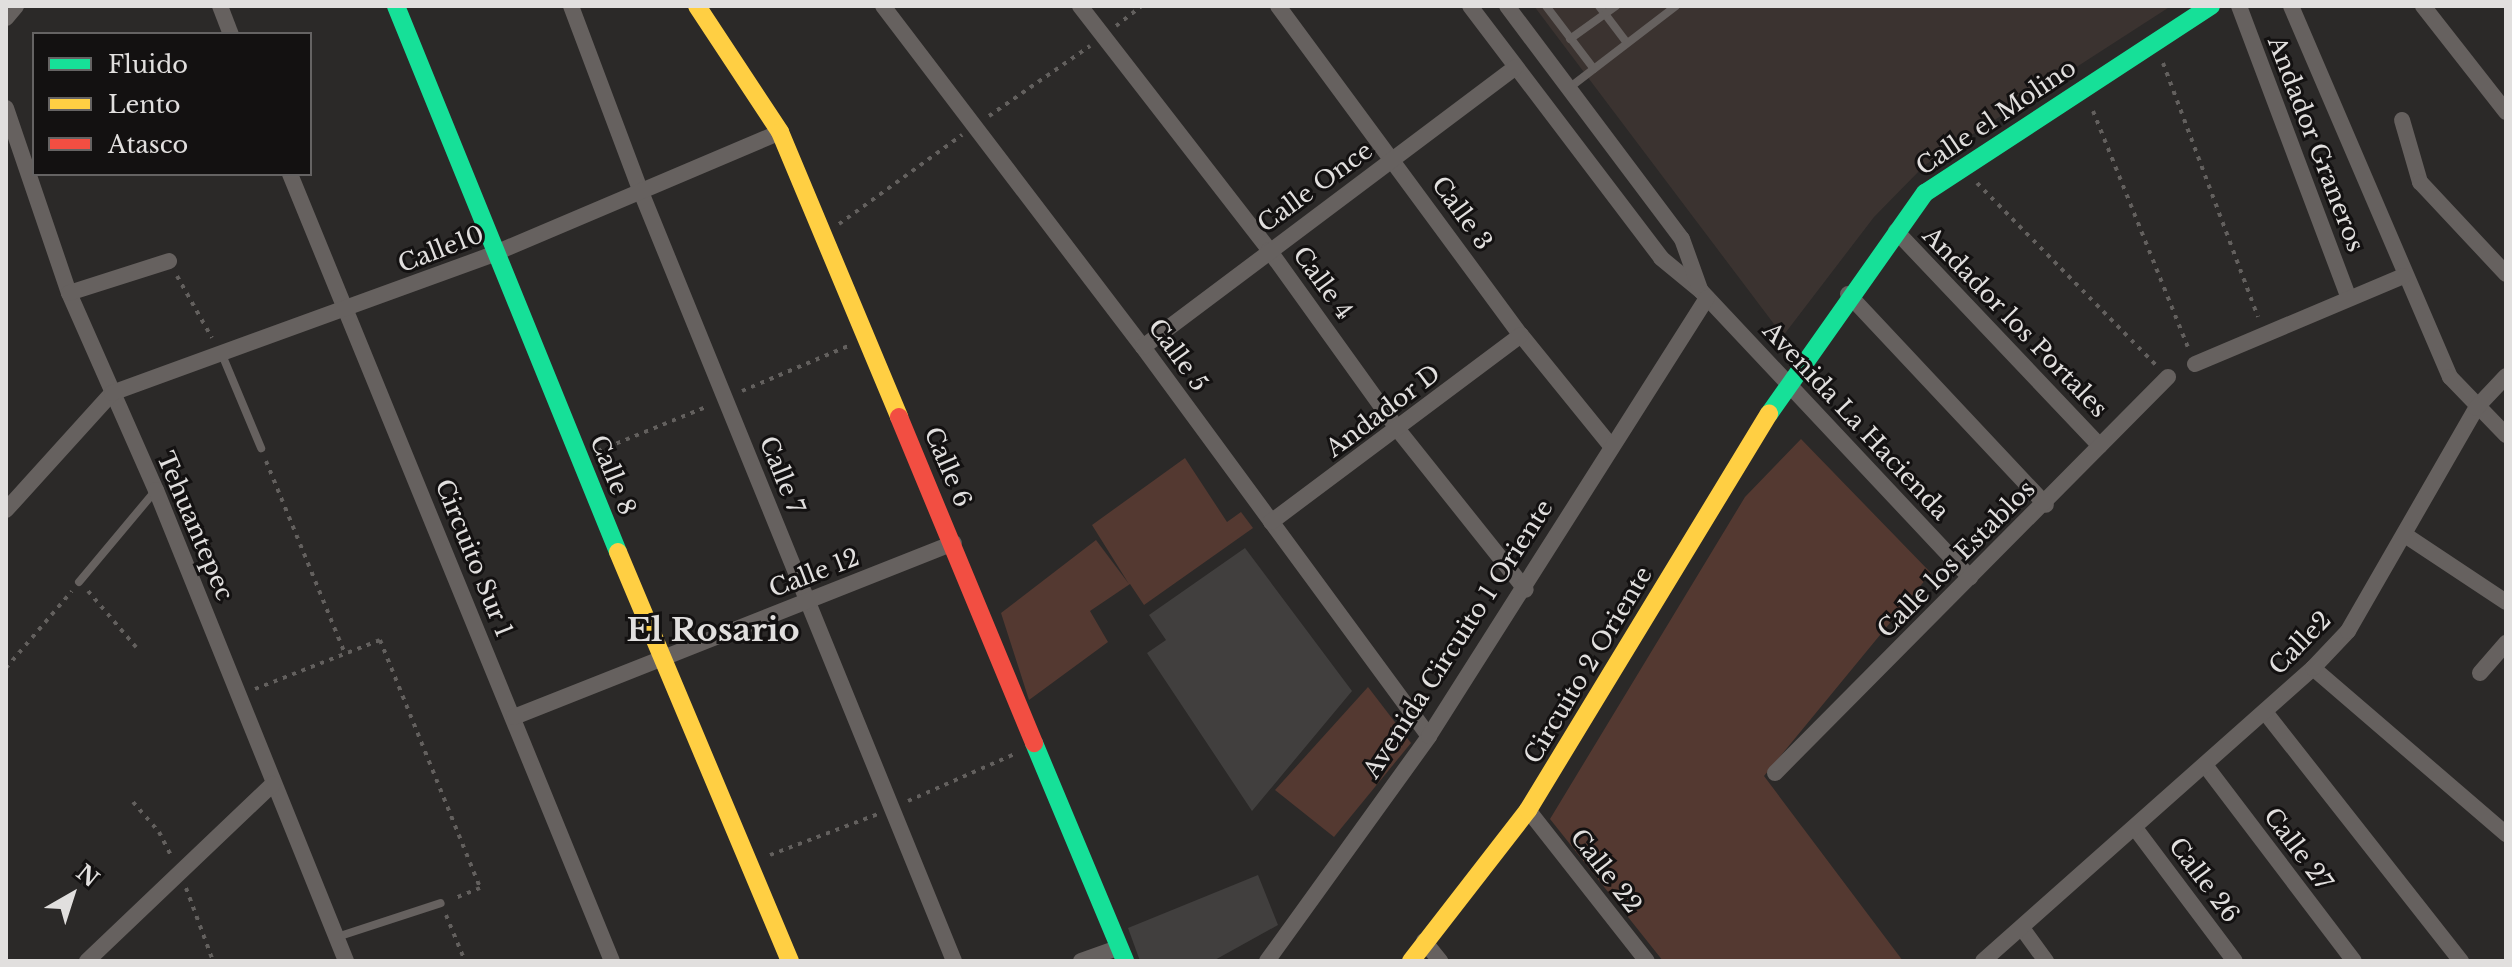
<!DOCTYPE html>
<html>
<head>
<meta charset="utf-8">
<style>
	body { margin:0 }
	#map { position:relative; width:2512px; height:967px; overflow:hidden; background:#2b2928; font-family:"Libre Baskerville",serif }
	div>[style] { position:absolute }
	.built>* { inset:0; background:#3b3330 }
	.green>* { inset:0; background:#543931 }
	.building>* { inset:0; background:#413f3e }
	.path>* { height:4px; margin-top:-2px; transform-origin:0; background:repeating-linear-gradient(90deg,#63605e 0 4px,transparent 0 10px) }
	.lane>* { height:8px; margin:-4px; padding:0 4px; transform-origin:4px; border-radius:4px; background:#66615f }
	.street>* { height:16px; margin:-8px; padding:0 8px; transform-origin:8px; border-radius:8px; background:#66615f }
	.fast>* { height:18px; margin:-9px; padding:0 9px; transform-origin:9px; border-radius:9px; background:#16e098 }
	.slow>* { height:18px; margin:-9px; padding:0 9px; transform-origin:9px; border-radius:9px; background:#ffcf43 }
	.jam>* { height:18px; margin:-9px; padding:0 9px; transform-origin:9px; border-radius:9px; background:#f24e42 }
	span { translate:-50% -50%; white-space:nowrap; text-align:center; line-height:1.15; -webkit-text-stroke:6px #131111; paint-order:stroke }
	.street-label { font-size:24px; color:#e1dfde }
	.district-label { font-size:32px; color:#e1dfde; font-weight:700 }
	.frame { position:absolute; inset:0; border:8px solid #e1dfde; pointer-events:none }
	.legend { position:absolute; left:32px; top:32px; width:280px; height:144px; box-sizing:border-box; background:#131111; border:2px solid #656363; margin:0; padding:10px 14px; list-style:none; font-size:24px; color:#e1dfde }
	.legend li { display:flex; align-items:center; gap:16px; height:40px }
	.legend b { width:40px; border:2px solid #656363 }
	.north { position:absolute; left:32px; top:855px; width:80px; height:80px; -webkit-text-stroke:6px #131111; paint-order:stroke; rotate:39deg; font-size:22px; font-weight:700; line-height:32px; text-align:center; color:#e1dfde }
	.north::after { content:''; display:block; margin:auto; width:28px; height:36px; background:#e1dfde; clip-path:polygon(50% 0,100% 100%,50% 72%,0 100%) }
</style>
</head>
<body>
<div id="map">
	<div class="built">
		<i style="clip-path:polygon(1534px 6px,2171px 6px,1925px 165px,1874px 217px,1783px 336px)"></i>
	</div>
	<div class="green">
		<i style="clip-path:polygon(1801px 439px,1931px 573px,1764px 776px,1903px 961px,1663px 961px,1550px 819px,1745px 497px)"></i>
		<i style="clip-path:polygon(1185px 458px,1227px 522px,1241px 512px,1253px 528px,1144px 605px,1130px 584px,1090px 611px,1108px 642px,1029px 700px,1001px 613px,1096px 540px,1129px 584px,1092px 525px)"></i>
		<i style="clip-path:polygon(1368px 687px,1411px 743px,1334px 837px,1275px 790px)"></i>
	</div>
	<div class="building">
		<i style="clip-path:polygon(1245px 548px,1352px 691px,1252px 811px,1147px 653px,1166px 640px,1149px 615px)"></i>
		<i style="clip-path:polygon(1258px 875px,1278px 925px,1213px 961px,1140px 961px,1128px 928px)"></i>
	</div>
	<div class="path">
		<i style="left:1116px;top:26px;width:33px;rotate:-38deg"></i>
		<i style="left:2163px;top:63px;width:271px;rotate:69.5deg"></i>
		<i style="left:2093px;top:111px;width:254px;rotate:68.1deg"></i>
		<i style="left:989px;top:116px;width:123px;rotate:-34.7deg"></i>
		<i style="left:1977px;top:183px;width:255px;rotate:45.5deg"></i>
		<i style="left:839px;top:224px;width:152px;rotate:-35.9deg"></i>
		<i style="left:177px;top:276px;width:71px;rotate:60.6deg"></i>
		<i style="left:742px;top:391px;width:115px;rotate:-23deg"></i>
		<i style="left:598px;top:451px;width:119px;rotate:-22.2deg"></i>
		<i style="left:266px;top:461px;width:205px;rotate:67.7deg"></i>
		<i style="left:88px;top:591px;width:74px;rotate:49.4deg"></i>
		<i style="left:6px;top:668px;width:101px;rotate:-49.4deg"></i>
		<i style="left:255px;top:689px;width:134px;rotate:-21.4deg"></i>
		<i style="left:380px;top:640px;width:267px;rotate:68deg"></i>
		<i style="left:480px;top:888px;width:29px;rotate:158deg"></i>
		<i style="left:908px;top:801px;width:119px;rotate:-23.8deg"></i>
		<i style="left:133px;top:802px;width:40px;rotate:49deg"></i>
		<i style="left:159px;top:832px;width:29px;rotate:63deg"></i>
		<i style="left:770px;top:855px;width:116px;rotate:-20.8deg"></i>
		<i style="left:186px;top:888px;width:78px;rotate:69.7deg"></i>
		<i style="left:446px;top:915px;width:50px;rotate:67.6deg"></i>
	</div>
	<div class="lane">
		<i style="left:1546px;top:6px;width:79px;rotate:52.7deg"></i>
		<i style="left:1599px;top:6px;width:46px;rotate:52.9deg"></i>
		<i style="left:1570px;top:39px;width:57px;rotate:-35.7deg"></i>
		<i style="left:1569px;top:88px;width:135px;rotate:-37.5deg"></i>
		<i style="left:223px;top:357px;width:99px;rotate:67.3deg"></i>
		<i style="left:79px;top:582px;width:119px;rotate:-50.1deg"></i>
		<i style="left:337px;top:937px;width:109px;rotate:-18.1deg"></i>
	</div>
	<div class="street">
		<i style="left:220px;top:6px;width:30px;rotate:69deg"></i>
		<i style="left:571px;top:6px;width:199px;rotate:69.4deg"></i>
		<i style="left:641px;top:192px;width:830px;rotate:67.85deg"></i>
		<i style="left:883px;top:6px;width:429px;rotate:52.7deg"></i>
		<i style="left:1143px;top:347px;width:483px;rotate:53.7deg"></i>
		<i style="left:1080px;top:6px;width:309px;rotate:52.2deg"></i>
		<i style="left:1269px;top:250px;width:223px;rotate:54.3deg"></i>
		<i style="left:1399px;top:431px;width:203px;rotate:51.4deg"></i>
		<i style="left:1278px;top:6px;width:409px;rotate:53.6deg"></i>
		<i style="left:1521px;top:335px;width:141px;rotate:51deg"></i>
		<i style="left:1470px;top:6px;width:316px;rotate:52.8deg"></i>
		<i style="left:1661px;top:258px;width:52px;rotate:39.5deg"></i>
		<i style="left:1701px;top:291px;width:393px;rotate:46.8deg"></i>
		<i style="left:1507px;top:6px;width:291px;rotate:53.1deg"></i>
		<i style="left:1682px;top:239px;width:53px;rotate:70.2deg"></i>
		<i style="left:2239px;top:6px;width:312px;rotate:69.4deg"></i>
		<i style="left:2291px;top:6px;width:404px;rotate:66.8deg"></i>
		<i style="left:2450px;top:377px;width:81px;rotate:46deg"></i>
		<i style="left:2423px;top:6px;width:135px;rotate:51.9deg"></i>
		<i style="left:6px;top:18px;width:16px;rotate:-50deg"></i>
		<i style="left:6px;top:108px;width:195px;rotate:71.2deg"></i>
		<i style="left:69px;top:293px;width:215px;rotate:66.2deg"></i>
		<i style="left:156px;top:490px;width:508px;rotate:68.03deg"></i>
		<i style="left:2402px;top:120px;width:65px;rotate:73.8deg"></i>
		<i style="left:2420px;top:182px;width:126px;rotate:46.9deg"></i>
		<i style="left:290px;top:174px;width:850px;rotate:67.75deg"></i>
		<i style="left:1896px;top:231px;width:296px;rotate:46.5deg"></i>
		<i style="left:69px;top:293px;width:105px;rotate:-17.7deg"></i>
		<i style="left:1848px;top:294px;width:289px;rotate:46.8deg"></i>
		<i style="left:1143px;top:347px;width:466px;rotate:-36.9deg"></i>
		<i style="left:2195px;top:364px;width:226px;rotate:-22.9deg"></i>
		<i style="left:6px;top:510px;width:158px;rotate:-47.8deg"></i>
		<i style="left:112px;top:393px;width:406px;rotate:-20deg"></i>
		<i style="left:493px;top:254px;width:312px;rotate:-23deg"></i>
		<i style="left:1271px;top:522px;width:312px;rotate:-36.8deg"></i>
		<i style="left:2405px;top:535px;width:121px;rotate:33.6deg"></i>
		<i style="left:2313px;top:668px;width:255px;rotate:40.7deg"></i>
		<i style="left:2480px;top:673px;width:40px;rotate:-49deg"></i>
		<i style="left:2265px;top:712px;width:317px;rotate:51.8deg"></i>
		<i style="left:514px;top:717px;width:473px;rotate:-21.6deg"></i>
		<i style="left:2205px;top:765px;width:246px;rotate:52.8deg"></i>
		<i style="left:1775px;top:773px;width:558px;rotate:-45.22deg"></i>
		<i style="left:1528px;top:810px;width:192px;rotate:51.8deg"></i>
		<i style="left:2135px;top:828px;width:166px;rotate:53.1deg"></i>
		<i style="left:2022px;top:928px;width:41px;rotate:54deg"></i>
		<i style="left:1424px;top:941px;width:26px;rotate:51deg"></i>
		<i style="left:87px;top:961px;width:257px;rotate:-43.6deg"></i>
		<i style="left:1081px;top:961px;width:41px;rotate:-19.7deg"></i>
		<i style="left:1267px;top:961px;width:277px;rotate:-54.2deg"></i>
		<i style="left:1429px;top:736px;width:519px;rotate:-57.6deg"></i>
		<i style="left:1983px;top:961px;width:441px;rotate:-41.6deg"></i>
		<i style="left:2313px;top:668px;width:51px;rotate:-46.6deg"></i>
		<i style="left:2348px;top:631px;width:257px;rotate:-60.1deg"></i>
		<i style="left:2476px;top:408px;width:44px;rotate:-46.8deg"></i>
	</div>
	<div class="fast">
		<i style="left:396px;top:6px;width:589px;rotate:67.87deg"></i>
		<i style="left:1769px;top:414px;width:271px;rotate:-54.8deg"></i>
		<i style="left:1925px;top:193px;width:342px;rotate:-33.2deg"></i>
		<i style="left:1034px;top:743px;width:236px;rotate:67.3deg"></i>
	</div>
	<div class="slow">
		<i style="left:697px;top:6px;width:151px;rotate:56.6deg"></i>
		<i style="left:780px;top:132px;width:309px;rotate:67.3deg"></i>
		<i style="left:618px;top:552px;width:444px;rotate:67.2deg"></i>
		<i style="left:1411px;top:961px;width:191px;rotate:-52.2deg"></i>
		<i style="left:1528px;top:810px;width:464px;rotate:-58.7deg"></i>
	</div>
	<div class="jam">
		<i style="left:899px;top:417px;width:353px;rotate:67.5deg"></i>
	</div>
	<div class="street-label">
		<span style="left:1996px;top:117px;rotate:-34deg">Calle el Molino</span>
		<span style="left:2316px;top:144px;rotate:69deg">Andador Graneros</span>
		<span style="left:1315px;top:187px;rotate:-36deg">Calle Once</span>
		<span style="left:1462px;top:213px;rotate:54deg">Calle 3</span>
		<span style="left:441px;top:249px;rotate:-21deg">Calle10</span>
		<span style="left:1323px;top:283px;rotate:54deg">Calle 4</span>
		<span style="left:2015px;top:322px;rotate:46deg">Andador los Portales</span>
		<span style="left:1178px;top:355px;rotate:54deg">Calle 5</span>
		<span style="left:1383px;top:411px;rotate:-37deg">Andador D</span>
		<span style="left:1856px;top:421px;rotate:47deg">Avenida La Hacienda</span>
		<span style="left:948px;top:467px;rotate:67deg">Calle 6</span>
		<span style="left:613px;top:475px;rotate:68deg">Calle 8</span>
		<span style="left:782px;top:475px;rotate:68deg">Calle 7</span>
		<span style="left:195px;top:526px;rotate:67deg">Tehuantepec</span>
		<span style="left:474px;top:558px;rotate:68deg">Circuito Sur 1</span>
		<span style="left:1956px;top:559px;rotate:-45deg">Calle los Establos</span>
		<span style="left:814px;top:573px;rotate:-21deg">Calle 12</span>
		<span style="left:1458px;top:639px;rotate:-57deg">Avenida Circuito 1 Oriente</span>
		<span style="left:2300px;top:643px;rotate:-46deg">Calle2</span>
		<span style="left:1588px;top:665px;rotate:-59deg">Circuito 2 Oriente</span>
		<span style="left:2298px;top:849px;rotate:53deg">Calle 27</span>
		<span style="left:1606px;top:871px;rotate:52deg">Calle 22</span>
		<span style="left:2204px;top:880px;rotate:53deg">Calle 26</span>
	</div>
	<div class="district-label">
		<span style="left:713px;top:630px">El Rosario</span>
	</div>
	<div class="frame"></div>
	<ul class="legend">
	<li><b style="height:10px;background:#16e098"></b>Fluido</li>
	<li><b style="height:10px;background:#ffcf43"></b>Lento</li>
	<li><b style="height:10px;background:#f24e42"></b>Atasco</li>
	</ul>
	<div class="north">N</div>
</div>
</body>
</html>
